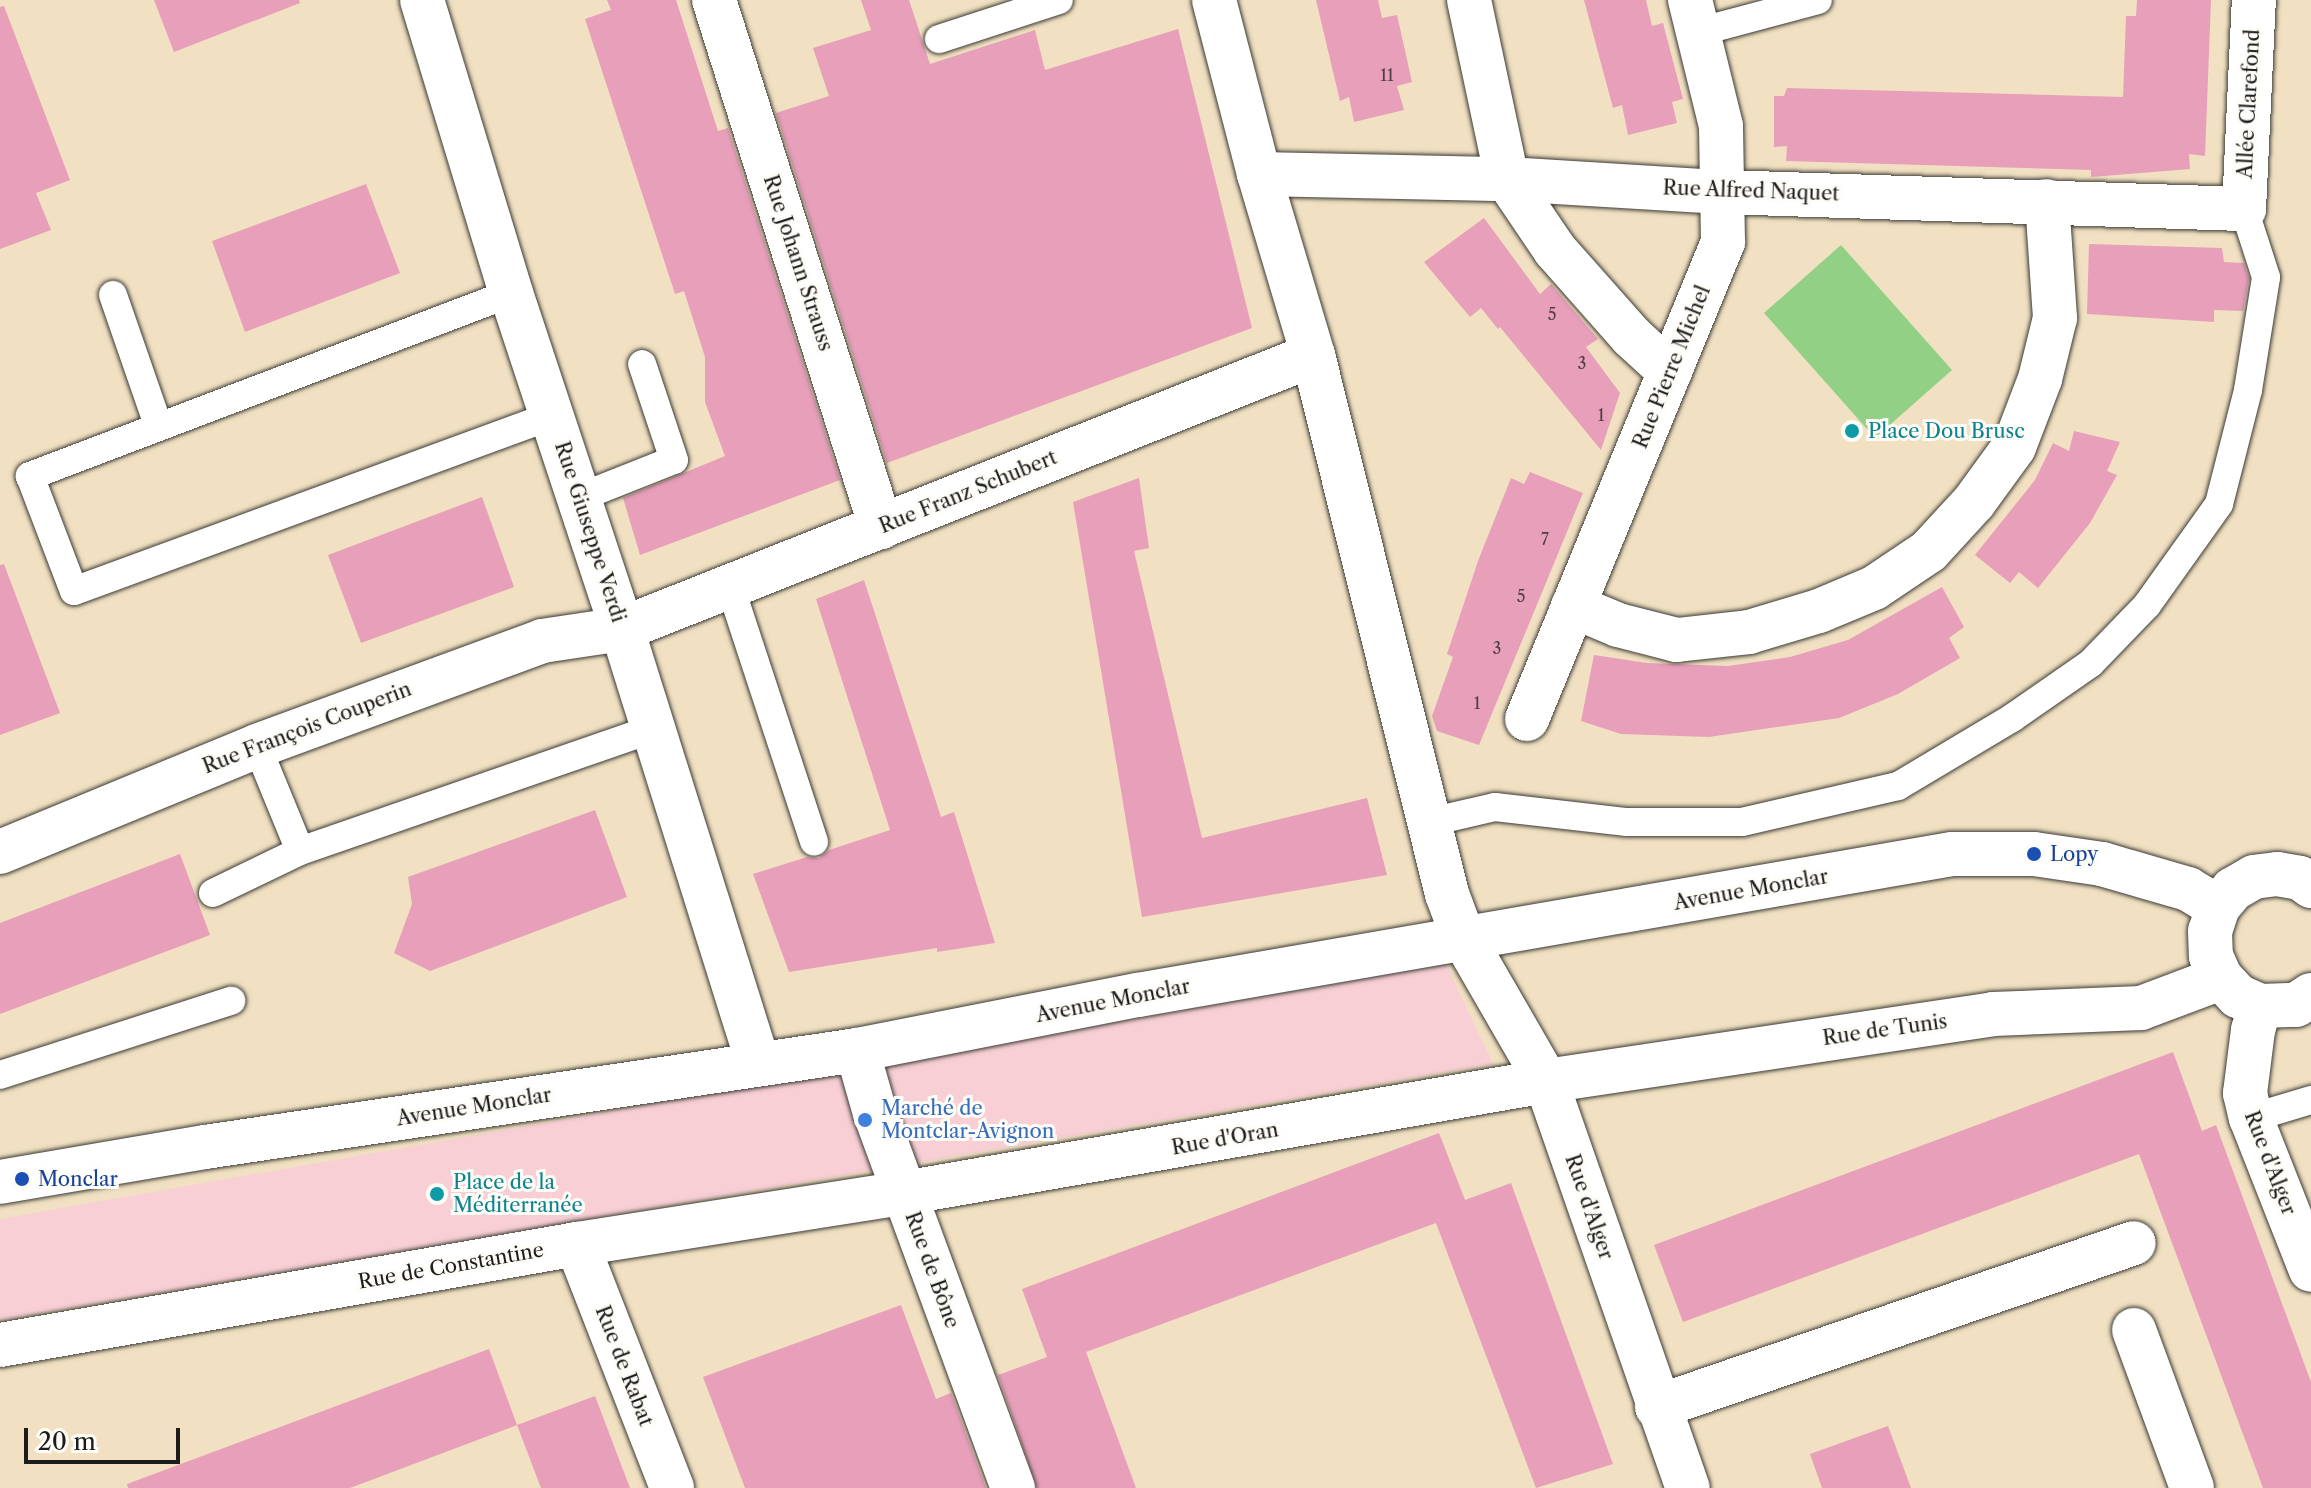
<!DOCTYPE html>
<html>
<head>
<meta charset="utf-8">
<style>
	body { margin:0 }
	#map { position:relative; width:2311px; height:1488px; overflow:hidden; background:#f1e1c2; font-family:"Libre Caslon Text",serif }
	div>[style] { position:absolute }
	.built>* { inset:0; background:#f7cfd5 }
	.green>* { inset:0; background:#92d085 }
	.building>* { inset:0; background:#e79fba }
	.roads { filter:drop-shadow(0 0 2px #3c3a35) drop-shadow(0 0 2px #3c3a35) }
	.service>* { height:28px; margin:-14px; padding:0 14px; transform-origin:14px; border-radius:14px; background:#fff }
	.minor>* { height:44px; margin:-22px; padding:0 22px; transform-origin:22px; border-radius:22px; background:#fff }
	.tertiary>* { height:44px; margin:-22px; padding:0 22px; transform-origin:22px; border-radius:22px; background:#fff }
	.dots>* { width:22px; height:22px; translate:-50% -50%; box-sizing:border-box; border:4px solid #fdfcf7; border-radius:50% }
	span { translate:-50% -50%; white-space:nowrap; text-align:center; line-height:1.15; -webkit-text-stroke:6px #fdfcf7; paint-order:stroke }
	.number-label { font-size:16px; color:#4f3d44 }
	.number-label span { -webkit-text-stroke-width:0 }
	.street-label { font-size:20px; color:#1c1c1c }
	.culture-label { font-size:20px; color:#0d838f }
	.left { translate:0 -50%; text-align:left }
	.transit-label { font-size:20px; color:#164399 }
	.shop-label { font-size:20px; color:#366cbe }
	.scale { position:absolute; left:24px; top:1428px; width:156px; height:36px; box-sizing:border-box; border:4px solid #1c1c1c; border-top:0; padding-left:10px; font-size:24px; line-height:28px; white-space:nowrap; color:#1c1c1c; -webkit-text-stroke:6px #fdfcf7; paint-order:stroke }
</style>
</head>
<body>
<div id="map">
	<div class="built">
		<i style="clip-path:polygon(1446px 964px,1493px 1064px,0 1320px,0 1219px)"></i>
	</div>
	<div class="green">
		<i style="clip-path:polygon(1841px 245px,1952px 370px,1875px 438px,1764px 313px)"></i>
	</div>
	<div class="building">
		<i style="clip-path:polygon(154px 0,299px 0,300px 3px,174px 52px)"></i>
		<i style="clip-path:polygon(607px 0,676px 0,718px 131px,728px 128px,840px 480px,640px 555px,623px 498px,725px 456px,705px 402px,705px 357px,684px 291px,675px 294px,585px 19px,611px 10px)"></i>
		<i style="clip-path:polygon(861px 0,909px 0,930px 64px,1035px 30px,1045px 70px,1178px 29px,1252px 328px,887px 463px,776px 113px,829px 96px,813px 48px,871px 30px)"></i>
		<i style="clip-path:polygon(1316px 0,1378px 0,1382px 18px,1397px 15px,1412px 82px,1397px 86px,1404px 110px,1354px 122px,1349px 97px,1340px 101px)"></i>
		<i style="clip-path:polygon(1584px 0,1646px 0,1652px 26px,1663px 23px,1683px 99px,1672px 102px,1677px 123px,1628px 135px,1622px 105px,1613px 108px)"></i>
		<i style="clip-path:polygon(2137px 0,2211px 0,2205px 156px,2189px 154px,2190px 169px,2091px 177px,2091px 170px,1786px 161px,1787px 146px,1774px 147px,1774px 96px,1784px 96px,1787px 88px,2123px 97px,2126px 16px,2136px 16px)"></i>
		<i style="clip-path:polygon(4px 6px,70px 180px,36px 193px,51px 230px,0 249px,0 7px)"></i>
		<i style="clip-path:polygon(366px 184px,400px 273px,245px 332px,212px 241px)"></i>
		<i style="clip-path:polygon(1484px 218px,1540px 294px,1551px 284px,1598px 339px,1586px 347px,1620px 393px,1601px 450px,1500px 327px,1498px 329px,1481px 308px,1470px 317px,1424px 262px)"></i>
		<i style="clip-path:polygon(2089px 244px,2222px 248px,2224px 262px,2244px 263px,2249px 278px,2243px 311px,2214px 310px,2214px 322px,2087px 314px)"></i>
		<i style="clip-path:polygon(2074px 431px,2120px 442px,2107px 471px,2117px 475px,2090px 523px,2038px 588px,2019px 572px,2010px 583px,1975px 555px,2035px 480px,2053px 443px,2069px 451px)"></i>
		<i style="clip-path:polygon(1530px 472px,1583px 493px,1479px 745px,1437px 731px,1432px 716px,1453px 657px,1447px 654px,1478px 561px,1511px 478px,1524px 484px)"></i>
		<i style="clip-path:polygon(1139px 478px,1149px 548px,1134px 551px,1202px 838px,1367px 798px,1387px 875px,1142px 917px,1073px 502px)"></i>
		<i style="clip-path:polygon(482px 497px,514px 587px,361px 643px,328px 555px)"></i>
		<i style="clip-path:polygon(4px 564px,60px 713px,0 735px,0 565px)"></i>
		<i style="clip-path:polygon(864px 580px,941px 817px,954px 812px,995px 943px,937px 952px,937px 948px,789px 972px,753px 874px,807px 857px,819px 858px,829px 850px,890px 830px,816px 599px)"></i>
		<i style="clip-path:polygon(1942px 587px,1964px 627px,1949px 638px,1960px 658px,1898px 694px,1839px 718px,1709px 737px,1621px 734px,1581px 721px,1594px 655px,1647px 663px,1728px 666px,1790px 657px,1848px 640px)"></i>
		<i style="clip-path:polygon(595px 810px,627px 897px,430px 971px,394px 953px,412px 904px,408px 877px)"></i>
		<i style="clip-path:polygon(180px 854px,210px 935px,0 1014px,0 923px)"></i>
		<i style="clip-path:polygon(2173px 1052px,2202px 1131px,2216px 1125px,2311px 1382px,2311px 1488px,2263px 1488px,2139px 1154px,1683px 1322px,1654px 1245px)"></i>
		<i style="clip-path:polygon(1439px 1133px,1465px 1200px,1511px 1183px,1613px 1464px,1536px 1488px,1436px 1223px,1086px 1352px,1136px 1488px,1037px 1488px,998px 1375px,1047px 1357px,1022px 1289px)"></i>
		<i style="clip-path:polygon(901px 1305px,936px 1399px,951px 1393px,986px 1488px,745px 1488px,703px 1377px)"></i>
		<i style="clip-path:polygon(489px 1349px,517px 1425px,350px 1488px,128px 1488px,127px 1484px)"></i>
		<i style="clip-path:polygon(595px 1396px,630px 1488px,541px 1488px,517px 1425px)"></i>
		<i style="clip-path:polygon(1888px 1426px,1911px 1488px,1822px 1488px,1810px 1454px)"></i>
	</div>
	<div class="roads">
		<div class="service">
			<i style="left:1698px;top:32px;width:124px;rotate:-14.9deg"></i>
			<i style="left:939px;top:39px;width:126px;rotate:-18deg"></i>
			<i style="left:511px;top:293px;width:515px;rotate:159.17deg"></i>
			<i style="left:30px;top:476px;width:123px;rotate:69.1deg"></i>
			<i style="left:74px;top:591px;width:508px;rotate:-20.15deg"></i>
			<i style="left:113px;top:295px;width:138px;rotate:70.9deg"></i>
			<i style="left:578px;top:498px;width:103px;rotate:-21.6deg"></i>
			<i style="left:674px;top:460px;width:101px;rotate:-108.4deg"></i>
			<i style="left:730px;top:586px;width:269px;rotate:71.8deg"></i>
			<i style="left:257px;top:746px;width:113px;rotate:67.7deg"></i>
			<i style="left:300px;top:851px;width:373px;rotate:-19.1deg"></i>
			<i style="left:1430px;top:822px;width:67px;rotate:-13deg"></i>
			<i style="left:1495px;top:807px;width:133px;rotate:6.5deg"></i>
			<i style="left:1627px;top:822px;width:115px"></i>
			<i style="left:1742px;top:822px;width:160px;rotate:-13deg"></i>
			<i style="left:1898px;top:786px;width:133px;rotate:-30.8deg"></i>
			<i style="left:2012px;top:718px;width:96px;rotate:-34.8deg"></i>
			<i style="left:2091px;top:663px;width:81px;rotate:-46deg"></i>
			<i style="left:2147px;top:605px;width:124px;rotate:-54.5deg"></i>
			<i style="left:2219px;top:504px;width:118px;rotate:-75.7deg"></i>
			<i style="left:2248px;top:390px;width:114px;rotate:-80.9deg"></i>
			<i style="left:2266px;top:277px;width:71px;rotate:-107.9deg"></i>
			<i style="left:213px;top:893px;width:97px;rotate:-25.8deg"></i>
			<i style="left:0;top:1075px;width:243px;rotate:-17.8deg"></i>
			<i style="left:2251px;top:1118px;width:63px;rotate:-16.7deg"></i>
		</div>
		<div class="minor">
			<i style="left:422px;top:0;width:306px;rotate:73.1deg"></i>
			<i style="left:511px;top:293px;width:354px;rotate:71.7deg"></i>
			<i style="left:622px;top:629px;width:456px;rotate:72.6deg"></i>
			<i style="left:714px;top:0;width:553px;rotate:72.42deg"></i>
			<i style="left:1214px;top:0;width:180px;rotate:75.5deg"></i>
			<i style="left:1259px;top:174px;width:189px;rotate:73.4deg"></i>
			<i style="left:1313px;top:355px;width:555px;rotate:76.04deg"></i>
			<i style="left:1447px;top:894px;width:46px;rotate:69.6deg"></i>
			<i style="left:1463px;top:937px;width:166px;rotate:60deg"></i>
			<i style="left:1546px;top:1081px;width:431px;rotate:70.8deg"></i>
			<i style="left:1469px;top:0;width:183px;rotate:78deg"></i>
			<i style="left:1507px;top:179px;width:86px;rotate:55.9deg"></i>
			<i style="left:1555px;top:250px;width:115px;rotate:48.5deg"></i>
			<i style="left:1631px;top:336px;width:53px;rotate:42.7deg"></i>
			<i style="left:1259px;top:174px;width:248px;rotate:1.2deg"></i>
			<i style="left:1507px;top:179px;width:215px;rotate:3.5deg"></i>
			<i style="left:1722px;top:192px;width:522px;rotate:1.87deg"></i>
			<i style="left:2244px;top:209px;width:209px;rotate:-87.3deg"></i>
			<i style="left:1573px;top:606px;width:49px;rotate:22.9deg"></i>
			<i style="left:1618px;top:625px;width:61px;rotate:14.3deg"></i>
			<i style="left:1677px;top:640px;width:72px;rotate:-6.3deg"></i>
			<i style="left:1749px;top:632px;width:73px;rotate:-16.7deg"></i>
			<i style="left:1819px;top:611px;width:60px;rotate:-22.7deg"></i>
			<i style="left:1874px;top:588px;width:66px;rotate:-33.9deg"></i>
			<i style="left:1929px;top:551px;width:67px;rotate:-47.4deg"></i>
			<i style="left:1974px;top:502px;width:68px;rotate:-54deg"></i>
			<i style="left:2014px;top:447px;width:73px;rotate:-69.1deg"></i>
			<i style="left:2040px;top:379px;width:63px;rotate:-76.2deg"></i>
			<i style="left:2055px;top:318px;width:117px;rotate:-93.9deg"></i>
			<i style="left:1527px;top:719px;width:516px;rotate:-67.66deg"></i>
			<i style="left:1723px;top:242px;width:116px;rotate:-91deg"></i>
			<i style="left:1721px;top:126px;width:130px;rotate:-103.8deg"></i>
			<i style="left:0;top:852px;width:278px;rotate:-22.4deg"></i>
			<i style="left:257px;top:746px;width:304px;rotate:-20.2deg"></i>
			<i style="left:542px;top:641px;width:81px;rotate:-8.5deg"></i>
			<i style="left:622px;top:629px;width:743px;rotate:-21.63deg"></i>
			<i style="left:2260px;top:1006px;width:25px;rotate:106deg"></i>
			<i style="left:2253px;top:1030px;width:64px;rotate:97.2deg"></i>
			<i style="left:2245px;top:1093px;width:26px;rotate:77deg"></i>
			<i style="left:2251px;top:1118px;width:163px;rotate:68.5deg"></i>
			<i style="left:857px;top:1050px;width:66px;rotate:74.1deg"></i>
			<i style="left:875px;top:1113px;width:400px;rotate:69.8deg"></i>
			<i style="left:577px;top:1244px;width:262px;rotate:68.7deg"></i>
			<i style="left:2134px;top:1330px;width:168px;rotate:69.8deg"></i>
			<i style="left:0;top:1345px;width:586px;rotate:-9.93deg"></i>
			<i style="left:577px;top:1244px;width:331px;rotate:-8.9deg"></i>
			<i style="left:904px;top:1193px;width:652px;rotate:-9.9deg"></i>
			<i style="left:1546px;top:1081px;width:452px;rotate:-8.5deg"></i>
			<i style="left:1993px;top:1014px;width:148px;rotate:-2.3deg"></i>
			<i style="left:2141px;top:1008px;width:85px;rotate:-20.6deg"></i>
			<i style="left:1657px;top:1407px;width:504px;rotate:-18.97deg"></i>
		</div>
		<div class="tertiary">
			<i style="left:2311px;top:886px;width:14px;rotate:-144deg"></i>
			<i style="left:2300px;top:878px;width:23px;rotate:-170deg"></i>
			<i style="left:2277px;top:874px;width:23px;rotate:173deg"></i>
			<i style="left:2254px;top:877px;width:24px;rotate:150deg"></i>
			<i style="left:2233px;top:889px;width:23px;rotate:130deg"></i>
			<i style="left:2218px;top:907px;width:25px;rotate:108deg"></i>
			<i style="left:2210px;top:931px;width:25px;rotate:88deg"></i>
			<i style="left:2211px;top:956px;width:24px;rotate:66deg"></i>
			<i style="left:2221px;top:978px;width:25px;rotate:47deg"></i>
			<i style="left:2238px;top:996px;width:24px;rotate:24deg"></i>
			<i style="left:2260px;top:1006px;width:36px;rotate:-2deg"></i>
			<i style="left:2296px;top:1005px;width:18px;rotate:-34deg"></i>
			<i style="left:0;top:1182px;width:208px;rotate:-9.7deg"></i>
			<i style="left:205px;top:1147px;width:659px;rotate:-8.46deg"></i>
			<i style="left:857px;top:1050px;width:286px;rotate:-11.1deg"></i>
			<i style="left:1138px;top:995px;width:826px;rotate:-9.83deg"></i>
			<i style="left:1952px;top:854px;width:82px"></i>
			<i style="left:2034px;top:854px;width:69px;rotate:8.4deg"></i>
			<i style="left:2102px;top:864px;width:90px;rotate:16.2deg"></i>
			<i style="left:2188px;top:889px;width:35px;rotate:31deg"></i>
		</div>
	</div>
	<div class="dots">
		<i style="left:1852px;top:431px;background:#0f9aa8"></i>
		<i style="left:2034px;top:854px;background:#1a4fb4"></i>
		<i style="left:865px;top:1120px;background:#3f7fe0"></i>
		<i style="left:22px;top:1179px;background:#1a4fb4"></i>
		<i style="left:437px;top:1194px;background:#0f9aa8"></i>
	</div>
	<div class="number-label">
		<span style="left:1387px;top:75px">11</span>
		<span style="left:1552px;top:314px">5</span>
		<span style="left:1582px;top:363px">3</span>
		<span style="left:1601px;top:415px">1</span>
		<span style="left:1545px;top:539px">7</span>
		<span style="left:1521px;top:596px">5</span>
		<span style="left:1497px;top:648px">3</span>
		<span style="left:1477px;top:703px">1</span>
	</div>
	<div class="street-label">
		<span style="left:2249px;top:104px;rotate:-87deg">Allée Clarefond</span>
		<span style="left:1751px;top:191px;rotate:2deg">Rue Alfred Naquet</span>
		<span style="left:798px;top:263px;rotate:72deg">Rue Johann Strauss</span>
		<span style="left:1672px;top:367px;rotate:-68deg">Rue Pierre Michel</span>
		<span style="left:968px;top:492px;rotate:-22deg">Rue Franz Schubert</span>
		<span style="left:590px;top:532px;rotate:72deg">Rue Giuseppe Verdi</span>
		<span style="left:307px;top:728px;rotate:-21deg">Rue François Couperin</span>
		<span style="left:1751px;top:890px;rotate:-10deg">Avenue Monclar</span>
		<span style="left:1113px;top:1001px;rotate:-11deg">Avenue Monclar</span>
		<span style="left:1885px;top:1030px;rotate:-8deg">Rue de Tunis</span>
		<span style="left:474px;top:1107px;rotate:-9deg">Avenue Monclar</span>
		<span style="left:1225px;top:1139px;rotate:-10deg">Rue d'Oran</span>
		<span style="left:2270px;top:1163px;rotate:69deg">Rue d'Alger</span>
		<span style="left:1589px;top:1207px;rotate:71deg">Rue d'Alger</span>
		<span style="left:451px;top:1266px;rotate:-10deg">Rue de Constantine</span>
		<span style="left:932px;top:1270px;rotate:70deg">Rue de Bône</span>
		<span style="left:624px;top:1366px;rotate:69deg">Rue de Rabat</span>
	</div>
	<div class="culture-label">
		<span class="left" style="left:1868px;top:431px">Place Dou Brusc</span>
		<span class="left" style="left:453px;top:1194px">Place de la<br>Méditerranée</span>
	</div>
	<div class="transit-label">
		<span class="left" style="left:2050px;top:854px">Lopy</span>
		<span class="left" style="left:38px;top:1179px">Monclar</span>
	</div>
	<div class="shop-label">
		<span class="left" style="left:881px;top:1120px">Marché de<br>Montclar-Avignon</span>
	</div>
	<div class="scale">20 m</div>
</div>
</body>
</html>
